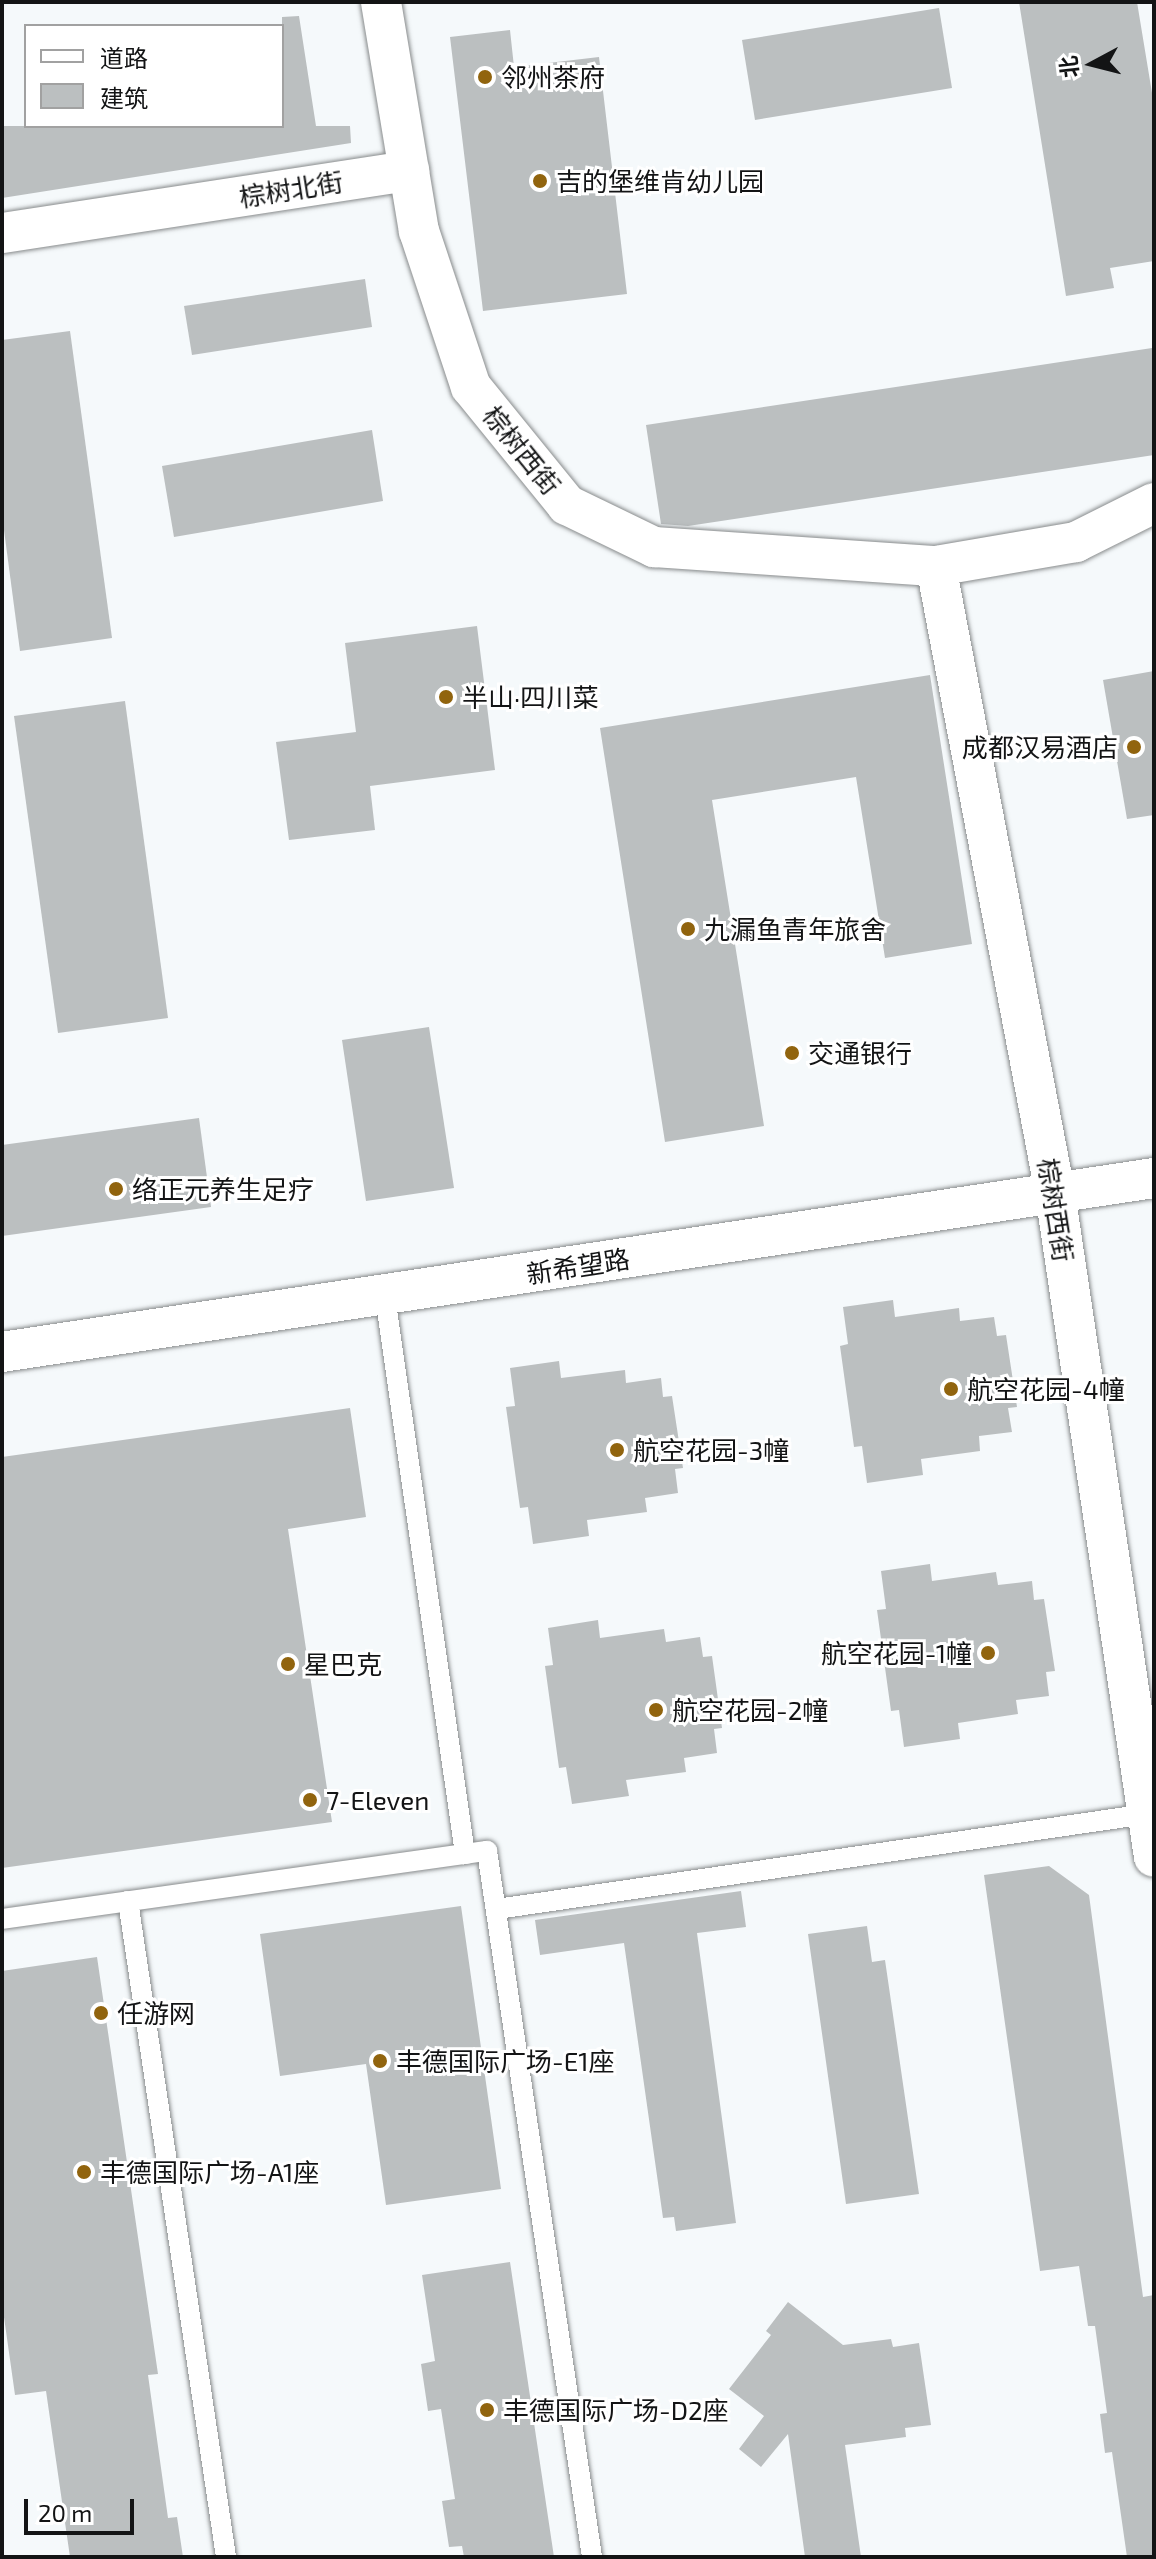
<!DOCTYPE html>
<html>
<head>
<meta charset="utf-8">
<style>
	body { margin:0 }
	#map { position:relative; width:1156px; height:2559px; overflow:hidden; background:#f5f9fb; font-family:"Exo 2","Noto Sans SC",sans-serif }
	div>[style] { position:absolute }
	.building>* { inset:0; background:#bbbfc0 }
	.roads { filter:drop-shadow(0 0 2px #888b8c) drop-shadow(0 0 2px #888b8c) }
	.service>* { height:20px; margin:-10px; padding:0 10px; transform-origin:10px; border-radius:10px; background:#fff }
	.minor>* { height:40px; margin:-20px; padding:0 20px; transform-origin:20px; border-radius:20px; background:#fff }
	.dots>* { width:22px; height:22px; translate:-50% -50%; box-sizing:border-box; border:4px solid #fff; border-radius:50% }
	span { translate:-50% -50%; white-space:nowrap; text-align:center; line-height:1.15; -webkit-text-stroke:6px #fff; paint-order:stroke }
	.poi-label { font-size:26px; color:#131415 }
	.left { translate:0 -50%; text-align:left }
	.right { translate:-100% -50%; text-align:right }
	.street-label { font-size:26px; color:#131415 }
	.frame { position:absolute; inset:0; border:4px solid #131415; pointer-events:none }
	.legend { position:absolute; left:24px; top:24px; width:260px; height:104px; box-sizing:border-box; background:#fff; border:2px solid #a1a1a1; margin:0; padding:10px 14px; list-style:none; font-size:24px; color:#131415 }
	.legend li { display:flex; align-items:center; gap:16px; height:40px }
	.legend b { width:40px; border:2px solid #a1a1a1 }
	.north { position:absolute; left:1052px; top:24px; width:80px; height:80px; -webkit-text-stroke:6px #fff; paint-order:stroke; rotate:263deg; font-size:22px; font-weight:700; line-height:32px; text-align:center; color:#131415 }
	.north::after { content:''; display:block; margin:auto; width:28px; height:36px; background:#131415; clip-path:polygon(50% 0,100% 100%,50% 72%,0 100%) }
	.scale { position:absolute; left:24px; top:2499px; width:110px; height:36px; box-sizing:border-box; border:4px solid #131415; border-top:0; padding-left:10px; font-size:24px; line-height:28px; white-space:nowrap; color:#131415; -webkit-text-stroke:6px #fff; paint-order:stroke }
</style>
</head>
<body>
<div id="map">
	<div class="building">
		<i style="clip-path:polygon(1019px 2px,1137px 2px,1154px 105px,1154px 261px,1110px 268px,1114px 288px,1066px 296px)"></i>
		<i style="clip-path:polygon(939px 8px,952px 88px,755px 120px,742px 40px)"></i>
		<i style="clip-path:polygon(299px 16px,316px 126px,350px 126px,351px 143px,2px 198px,2px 126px,282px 126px,282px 17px)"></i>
		<i style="clip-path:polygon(510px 30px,514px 67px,599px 57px,627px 294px,483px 311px,450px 37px)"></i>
		<i style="clip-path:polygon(365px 279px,372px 327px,192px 355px,184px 306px)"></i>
		<i style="clip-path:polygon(70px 331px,112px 638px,20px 651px,2px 515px,2px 340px)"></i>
		<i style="clip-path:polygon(1152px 348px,1154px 455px,688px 526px,661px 524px,646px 425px)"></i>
		<i style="clip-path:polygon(372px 430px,383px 501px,174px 537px,162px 466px)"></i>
		<i style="clip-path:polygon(477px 626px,495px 770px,370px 786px,375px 830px,289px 840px,276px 742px,356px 732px,345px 643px)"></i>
		<i style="clip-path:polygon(1154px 671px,1154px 815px,1127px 819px,1103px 680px)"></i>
		<i style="clip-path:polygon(930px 675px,972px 944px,885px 958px,856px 777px,712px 800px,764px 1126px,665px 1142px,600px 728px)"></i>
		<i style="clip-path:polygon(125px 701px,168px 1018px,58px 1033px,14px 716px)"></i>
		<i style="clip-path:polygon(429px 1027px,454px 1188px,366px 1201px,342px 1040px)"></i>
		<i style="clip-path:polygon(199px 1118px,211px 1207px,2px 1236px,2px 1145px)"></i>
		<i style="clip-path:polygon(893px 1300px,895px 1317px,959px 1308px,960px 1321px,994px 1317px,997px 1336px,1006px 1335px,1017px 1407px,1008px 1408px,1012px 1432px,979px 1436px,980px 1451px,921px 1459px,923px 1475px,867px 1483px,862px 1446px,854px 1447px,840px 1346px,848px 1344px,843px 1307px)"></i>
		<i style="clip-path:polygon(559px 1361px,561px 1378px,625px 1370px,626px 1383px,661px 1378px,663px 1397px,672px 1396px,683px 1468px,675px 1469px,678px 1493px,645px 1498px,647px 1512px,587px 1520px,589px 1536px,533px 1544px,528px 1507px,520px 1508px,506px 1407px,515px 1406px,510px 1368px)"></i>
		<i style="clip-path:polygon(350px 1408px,366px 1517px,288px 1529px,332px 1822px,2px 1868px,2px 1457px)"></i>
		<i style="clip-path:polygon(930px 1564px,932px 1581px,996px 1572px,998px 1585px,1032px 1581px,1034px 1600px,1044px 1599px,1055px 1671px,1046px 1672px,1049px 1696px,1016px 1700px,1018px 1714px,958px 1723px,960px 1739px,904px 1747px,899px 1710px,891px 1711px,877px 1610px,886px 1609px,881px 1571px)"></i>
		<i style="clip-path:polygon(598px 1620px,600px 1638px,664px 1629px,666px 1642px,700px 1637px,703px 1657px,712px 1656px,722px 1728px,714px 1729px,717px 1753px,684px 1758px,686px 1772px,626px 1780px,629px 1796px,572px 1804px,566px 1767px,559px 1768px,545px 1666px,553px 1665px,548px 1628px)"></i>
		<i style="clip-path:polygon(1049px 1866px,1089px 1895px,1143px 2297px,1154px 2295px,1154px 2555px,1141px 2557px,1127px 2557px,1112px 2452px,1105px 2453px,1100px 2414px,1107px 2413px,1095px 2326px,1088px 2326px,1079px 2266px,1040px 2271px,984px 1875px)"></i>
		<i style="clip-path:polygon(741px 1891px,746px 1927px,697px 1933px,736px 2223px,676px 2231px,674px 2217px,663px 2218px,624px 1943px,540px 1955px,535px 1920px)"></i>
		<i style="clip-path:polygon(461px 1906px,501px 2189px,386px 2205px,366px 2064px,280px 2076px,260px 1934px)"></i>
		<i style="clip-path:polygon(867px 1926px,872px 1962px,885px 1960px,919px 2194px,846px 2204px,808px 1934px)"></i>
		<i style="clip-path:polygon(97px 1957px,158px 2374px,148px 2375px,168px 2518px,177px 2517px,183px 2557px,70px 2557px,46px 2391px,15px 2395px,2px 2303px,2px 1971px)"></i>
		<i style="clip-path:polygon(510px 2262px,554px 2557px,464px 2557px,462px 2546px,449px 2547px,442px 2501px,455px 2499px,441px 2409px,428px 2411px,421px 2364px,435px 2361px,422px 2275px)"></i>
		<i style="clip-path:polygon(788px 2302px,843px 2345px,891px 2339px,893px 2347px,919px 2343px,931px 2425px,905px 2428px,906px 2437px,845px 2445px,861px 2557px,805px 2557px,788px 2434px,761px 2467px,739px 2449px,764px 2416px,729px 2389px,771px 2335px,766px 2331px)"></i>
	</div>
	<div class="roads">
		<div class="service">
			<i style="left:385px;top:1296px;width:564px;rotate:81.84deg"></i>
			<i style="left:128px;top:1901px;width:663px;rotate:81.5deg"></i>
			<i style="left:497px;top:1909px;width:657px;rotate:-8.32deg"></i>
			<i style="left:2px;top:1919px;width:490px;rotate:-8deg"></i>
			<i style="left:487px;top:1851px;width:714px;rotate:81.54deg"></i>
		</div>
		<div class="minor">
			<i style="left:381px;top:2px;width:232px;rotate:80.6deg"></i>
			<i style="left:419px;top:231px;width:164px;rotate:71.6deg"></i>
			<i style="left:471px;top:387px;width:152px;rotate:50.9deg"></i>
			<i style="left:567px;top:505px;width:97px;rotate:25.8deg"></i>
			<i style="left:654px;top:547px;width:283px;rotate:3.9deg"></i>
			<i style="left:936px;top:566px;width:142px;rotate:-9.7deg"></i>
			<i style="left:1076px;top:542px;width:87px;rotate:-26.6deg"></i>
			<i style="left:2px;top:233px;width:412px;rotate:-8.7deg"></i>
			<i style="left:936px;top:566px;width:638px;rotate:79.25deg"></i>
			<i style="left:1055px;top:1193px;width:671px;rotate:81.52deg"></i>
			<i style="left:2px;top:1352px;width:1165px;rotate:-8.59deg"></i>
		</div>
	</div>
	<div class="dots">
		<i style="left:485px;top:77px;background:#91640e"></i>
		<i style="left:540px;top:181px;background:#91640e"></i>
		<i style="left:446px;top:697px;background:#91640e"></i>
		<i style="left:1134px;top:747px;background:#91640e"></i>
		<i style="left:688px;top:929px;background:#91640e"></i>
		<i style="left:792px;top:1053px;background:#91640e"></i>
		<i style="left:116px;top:1189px;background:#91640e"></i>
		<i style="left:951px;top:1389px;background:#91640e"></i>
		<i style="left:617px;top:1450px;background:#91640e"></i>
		<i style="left:988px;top:1653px;background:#91640e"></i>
		<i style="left:288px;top:1664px;background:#91640e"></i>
		<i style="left:656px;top:1710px;background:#91640e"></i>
		<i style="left:310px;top:1800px;background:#91640e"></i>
		<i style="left:101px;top:2013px;background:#91640e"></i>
		<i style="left:380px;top:2061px;background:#91640e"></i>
		<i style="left:84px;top:2172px;background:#91640e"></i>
		<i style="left:487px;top:2410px;background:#91640e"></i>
	</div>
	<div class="poi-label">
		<span class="left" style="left:501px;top:77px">邻州茶府</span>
		<span class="left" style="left:556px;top:181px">吉的堡维肯幼儿园</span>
		<span class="left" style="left:462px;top:697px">半山·四川菜</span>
		<span class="right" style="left:1118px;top:747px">成都汉易酒店</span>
		<span class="left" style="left:704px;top:929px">九漏鱼青年旅舍</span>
		<span class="left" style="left:808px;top:1053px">交通银行</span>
		<span class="left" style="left:132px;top:1189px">络正元养生足疗</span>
		<span class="left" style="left:967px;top:1389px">航空花园-4幢</span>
		<span class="left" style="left:633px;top:1450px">航空花园-3幢</span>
		<span class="right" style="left:972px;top:1653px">航空花园-1幢</span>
		<span class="left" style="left:304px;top:1664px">星巴克</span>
		<span class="left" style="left:672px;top:1710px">航空花园-2幢</span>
		<span class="left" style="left:326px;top:1800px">7-Eleven</span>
		<span class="left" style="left:117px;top:2013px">任游网</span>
		<span class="left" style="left:396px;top:2061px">丰德国际广场-E1座</span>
		<span class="left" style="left:100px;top:2172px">丰德国际广场-A1座</span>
		<span class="left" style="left:503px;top:2410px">丰德国际广场-D2座</span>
	</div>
	<div class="street-label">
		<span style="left:291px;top:189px;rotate:-9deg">棕树北街</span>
		<span style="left:522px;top:450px;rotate:51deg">棕树西街</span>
		<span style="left:1056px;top:1210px;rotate:81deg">棕树西街</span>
		<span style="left:578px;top:1266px;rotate:-9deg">新希望路</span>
	</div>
	<div class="frame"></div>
	<ul class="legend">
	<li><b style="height:10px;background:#fff"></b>道路</li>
	<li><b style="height:22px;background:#bbbfc0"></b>建筑</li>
	</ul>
	<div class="north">北</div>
	<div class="scale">20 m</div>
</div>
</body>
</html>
